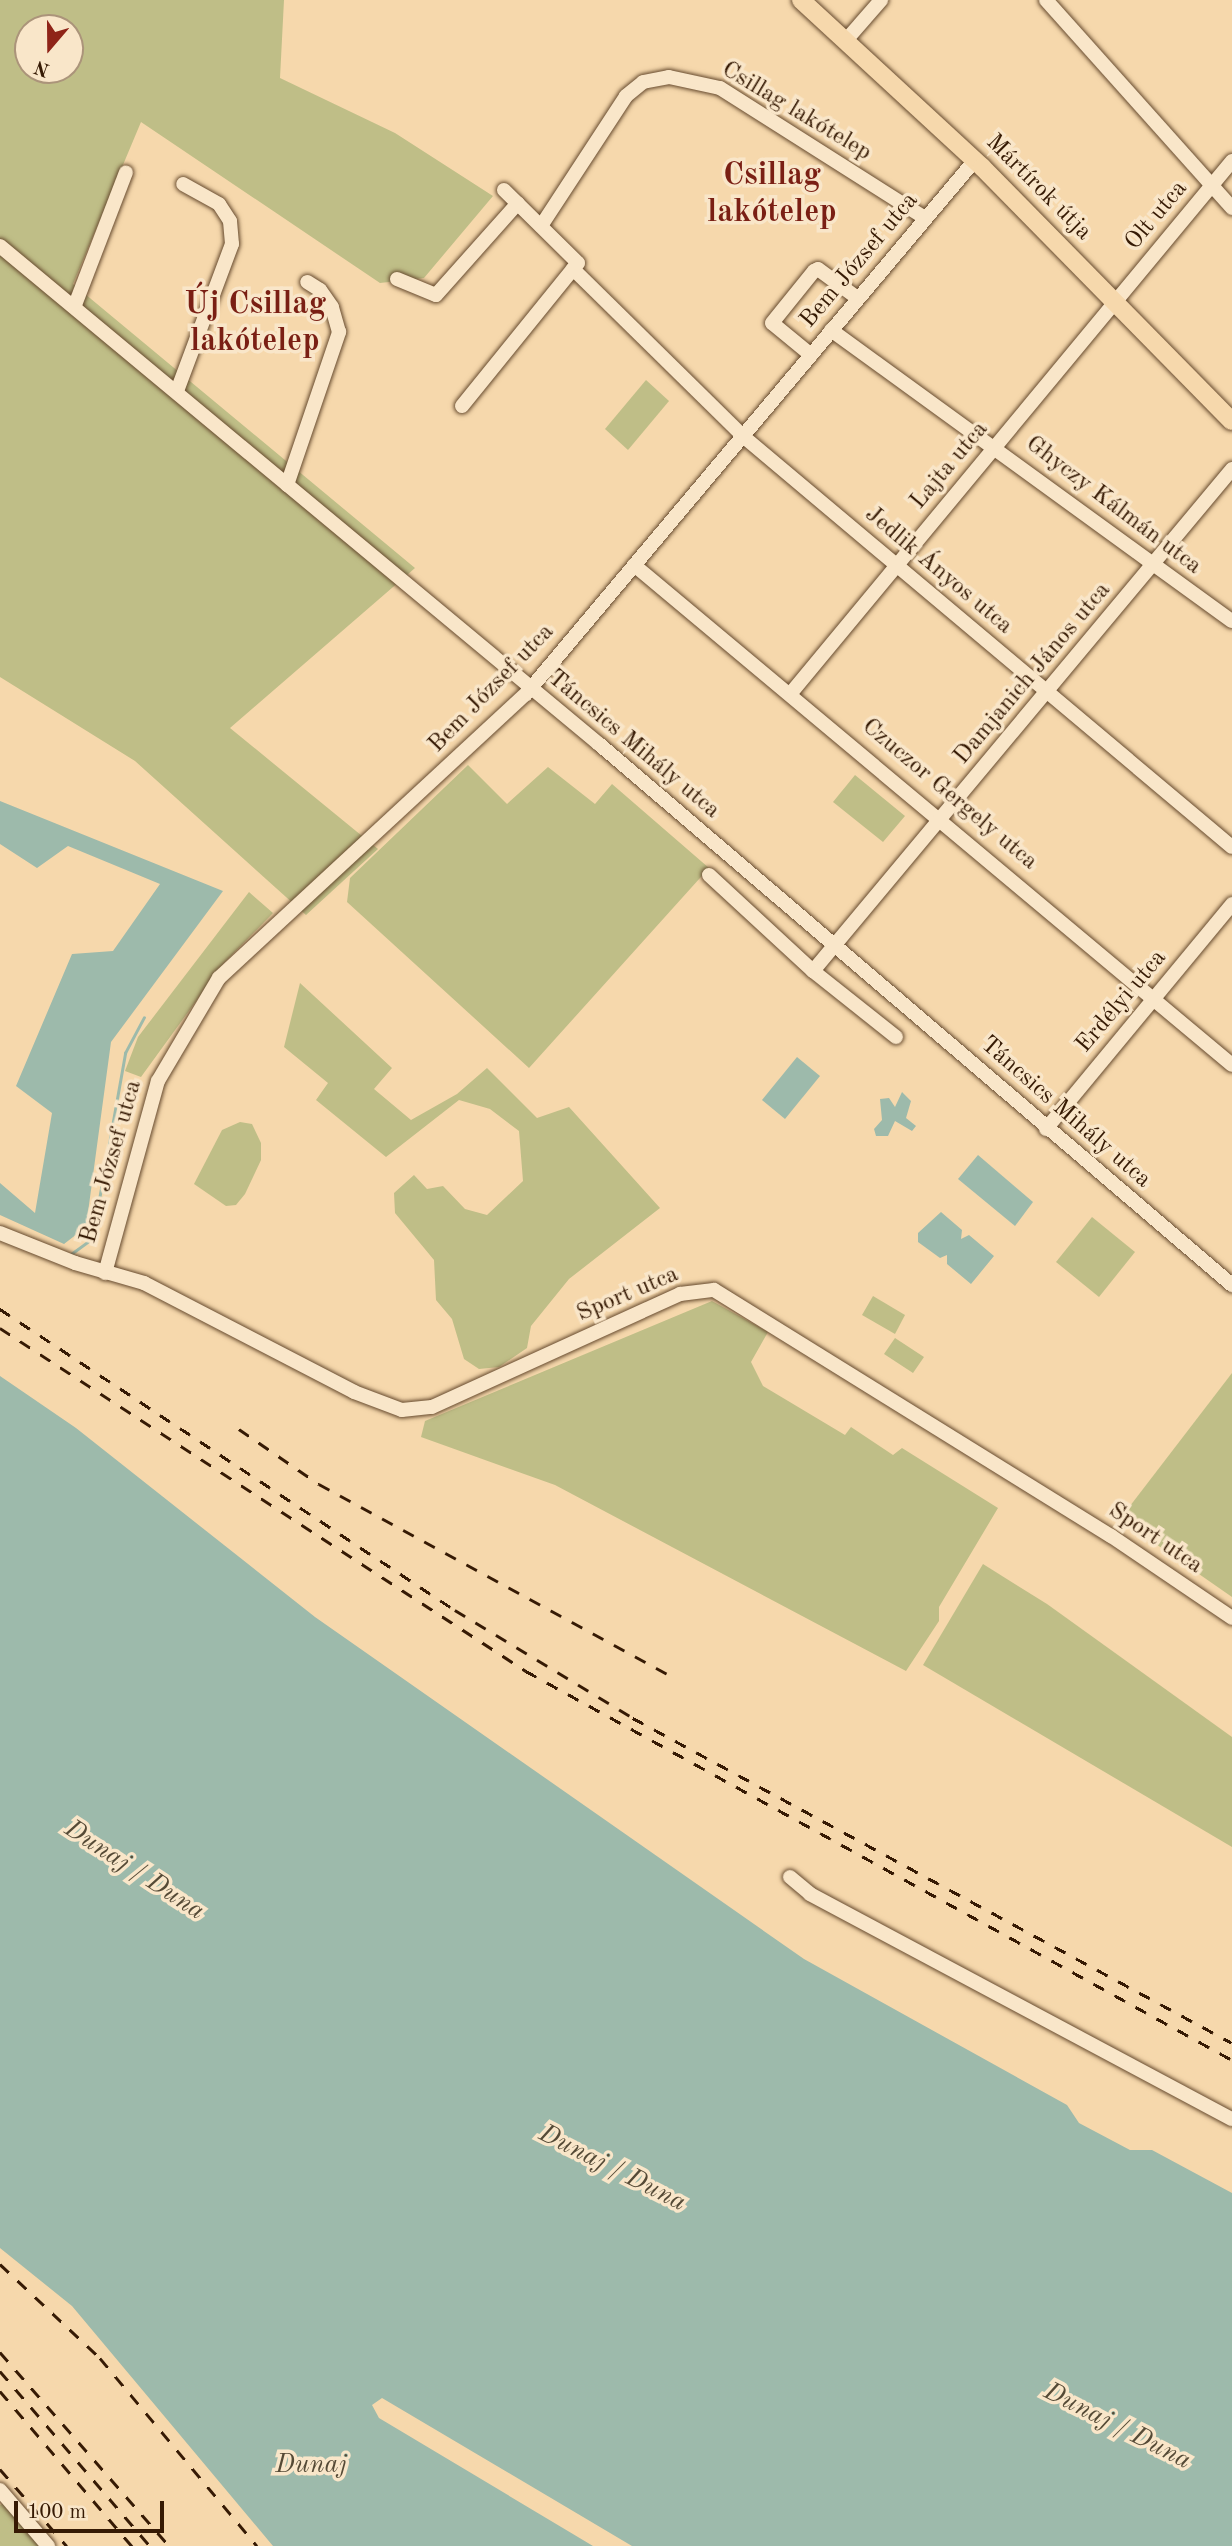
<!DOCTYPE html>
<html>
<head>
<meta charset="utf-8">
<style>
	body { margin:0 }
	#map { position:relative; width:1232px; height:2546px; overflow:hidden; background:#f6d8ac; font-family:"Old Standard TT",serif }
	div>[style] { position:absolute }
	.green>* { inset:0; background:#bfbe87 }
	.water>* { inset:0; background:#9dbaab }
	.stream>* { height:2.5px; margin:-1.25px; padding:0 1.25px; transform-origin:1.25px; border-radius:1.25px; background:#9dbaab }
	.roads { filter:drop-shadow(0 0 2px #664a2e) drop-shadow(0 0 2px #664a2e) }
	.minor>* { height:14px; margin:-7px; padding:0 7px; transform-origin:7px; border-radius:7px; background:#f9e6c9 }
	.major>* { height:18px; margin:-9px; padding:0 9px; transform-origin:9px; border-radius:9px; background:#f6d8ac }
	.rail>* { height:2.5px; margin-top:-1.25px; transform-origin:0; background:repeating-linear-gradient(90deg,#361a04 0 12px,transparent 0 24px) }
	span { translate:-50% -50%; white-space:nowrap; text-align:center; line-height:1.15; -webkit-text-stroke:7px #f9e6c9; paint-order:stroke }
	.street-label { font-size:24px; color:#361a04 }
	.water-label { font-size:26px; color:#554a36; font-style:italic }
	.district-label { font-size:32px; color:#7a1f14; font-weight:700 }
	.north { position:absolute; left:14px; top:14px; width:70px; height:70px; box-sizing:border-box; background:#f9e6c9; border:2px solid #ab947a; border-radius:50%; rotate:200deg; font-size:19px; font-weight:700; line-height:28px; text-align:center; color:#361a04 }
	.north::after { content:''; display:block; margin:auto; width:24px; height:32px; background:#8f2418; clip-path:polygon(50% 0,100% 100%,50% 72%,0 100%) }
	.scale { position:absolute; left:14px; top:2501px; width:150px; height:32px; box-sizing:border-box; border:4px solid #361a04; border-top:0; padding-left:9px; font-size:21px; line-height:24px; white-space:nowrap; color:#361a04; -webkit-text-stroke:5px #f9e6c9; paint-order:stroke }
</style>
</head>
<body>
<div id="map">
	<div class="green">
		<i style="clip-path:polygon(evenodd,0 0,284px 0,280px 78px,395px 133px,493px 196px,424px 278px,380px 283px,141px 122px,73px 284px,415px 568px,230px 728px,378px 849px,306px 915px,135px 761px,0 677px,0 0,28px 28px,70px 28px,70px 70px,28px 70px,28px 28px)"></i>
		<i style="clip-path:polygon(646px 380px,669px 401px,628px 450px,605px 429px)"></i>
		<i style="clip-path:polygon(468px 765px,507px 804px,548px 767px,595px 804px,612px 784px,709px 868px,529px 1068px,347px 902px,350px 878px)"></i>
		<i style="clip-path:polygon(855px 775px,905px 816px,883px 842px,833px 802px)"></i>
		<i style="clip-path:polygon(249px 892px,273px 913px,223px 964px,141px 1077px,125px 1071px,138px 1037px)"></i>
		<i style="clip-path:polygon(300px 983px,392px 1068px,374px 1089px,411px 1120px,457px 1094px,487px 1068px,537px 1118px,569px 1107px,660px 1208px,569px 1279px,531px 1326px,527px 1348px,499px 1367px,479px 1369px,464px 1359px,452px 1319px,436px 1300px,434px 1260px,395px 1213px,394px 1193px,414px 1175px,427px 1189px,443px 1186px,465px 1209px,487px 1215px,523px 1181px,519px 1131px,490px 1109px,459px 1100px,386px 1157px,316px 1100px,328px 1083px,284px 1047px)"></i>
		<i style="clip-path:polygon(240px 1122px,252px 1124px,261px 1143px,261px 1160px,245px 1194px,236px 1205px,226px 1206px,194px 1184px,222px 1130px)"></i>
		<i style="clip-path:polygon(1092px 1217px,1135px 1252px,1099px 1297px,1056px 1262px)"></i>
		<i style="clip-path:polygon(873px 1296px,905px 1315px,895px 1334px,862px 1315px)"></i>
		<i style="clip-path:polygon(712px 1301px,768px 1332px,751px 1362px,763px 1386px,845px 1435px,851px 1427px,893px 1455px,902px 1448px,998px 1508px,939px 1607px,939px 1621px,906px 1671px,555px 1485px,421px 1437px,425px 1421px)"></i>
		<i style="clip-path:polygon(895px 1338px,924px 1357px,913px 1373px,884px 1354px)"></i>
		<i style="clip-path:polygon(1232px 1373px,1232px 1597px,1120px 1519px)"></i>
		<i style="clip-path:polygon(983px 1564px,1047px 1604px,1232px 1737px,1232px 1847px,923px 1665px)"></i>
		<i style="clip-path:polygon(7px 2502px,40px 2546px,0 2546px,0 2505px)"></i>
	</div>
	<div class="water">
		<i style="clip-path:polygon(0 801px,223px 891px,111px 1042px,86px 1227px,64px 1244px,0 1215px,0 1183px,35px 1213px,52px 1113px,16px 1086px,72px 954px,113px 951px,160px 884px,68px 846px,37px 868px,0 844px)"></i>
		<i style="clip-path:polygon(797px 1057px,820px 1076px,785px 1119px,762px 1100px)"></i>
		<i style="clip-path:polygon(902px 1092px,911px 1101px,906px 1118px,916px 1126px,912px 1131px,895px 1121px,888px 1136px,876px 1136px,874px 1129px,882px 1120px,880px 1099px,889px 1098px,895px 1107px)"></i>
		<i style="clip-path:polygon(978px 1155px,1033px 1202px,1015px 1226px,958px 1179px)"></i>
		<i style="clip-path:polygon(941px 1212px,962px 1230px,961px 1239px,969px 1235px,994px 1256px,971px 1284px,947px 1264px,947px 1255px,940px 1258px,918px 1242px,918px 1233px)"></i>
		<i style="clip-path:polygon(0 1376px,76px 1428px,315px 1617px,804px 1959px,1067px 2105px,1079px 2123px,1130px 2150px,1152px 2150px,1232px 2193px,1232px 2546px,632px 2546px,382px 2398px,372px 2405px,379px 2418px,593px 2546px,273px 2546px,72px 2306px,0 2248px)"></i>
	</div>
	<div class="stream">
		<i style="left:71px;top:1254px;width:26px;rotate:-36deg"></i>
		<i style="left:92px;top:1239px;width:189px;rotate:-79.9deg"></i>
		<i style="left:125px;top:1053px;width:40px;rotate:-62deg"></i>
	</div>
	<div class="roads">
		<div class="minor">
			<i style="left:1046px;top:0;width:279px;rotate:48.2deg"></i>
			<i style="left:847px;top:39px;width:52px;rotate:-48.9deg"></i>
			<i style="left:541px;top:226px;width:155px;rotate:-56.8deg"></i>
			<i style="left:626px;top:96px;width:22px;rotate:-39deg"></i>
			<i style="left:643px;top:82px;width:26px;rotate:-11deg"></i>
			<i style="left:669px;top:77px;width:52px;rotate:12.2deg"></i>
			<i style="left:720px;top:88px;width:243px;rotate:32.4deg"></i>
			<i style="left:0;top:246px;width:779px;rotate:39.74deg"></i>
			<i style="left:599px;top:744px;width:833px;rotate:40.52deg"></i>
			<i style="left:573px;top:269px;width:240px;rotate:44.5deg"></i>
			<i style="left:744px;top:437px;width:637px;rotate:40.04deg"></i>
			<i style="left:397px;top:279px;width:42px;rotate:22.3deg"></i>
			<i style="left:436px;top:295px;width:123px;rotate:-48.3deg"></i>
			<i style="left:75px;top:305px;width:142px;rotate:-69deg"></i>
			<i style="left:831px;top:330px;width:495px;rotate:36deg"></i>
			<i style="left:811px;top:355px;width:50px;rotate:-140.6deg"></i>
			<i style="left:772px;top:323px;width:67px;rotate:-51.1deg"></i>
			<i style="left:814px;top:271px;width:4px;rotate:-27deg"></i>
			<i style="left:818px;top:269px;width:47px;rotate:36.4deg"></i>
			<i style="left:177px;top:391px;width:157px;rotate:-69.5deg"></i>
			<i style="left:232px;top:244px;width:23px;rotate:-95deg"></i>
			<i style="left:230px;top:221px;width:20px;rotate:-123deg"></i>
			<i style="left:219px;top:204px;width:41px;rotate:-150.9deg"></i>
			<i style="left:462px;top:406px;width:184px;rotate:-51deg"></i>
			<i style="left:578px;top:263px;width:104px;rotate:-135.4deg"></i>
			<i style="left:287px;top:485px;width:162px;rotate:-71.2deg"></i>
			<i style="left:339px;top:332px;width:26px;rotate:-106deg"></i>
			<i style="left:332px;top:307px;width:21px;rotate:-125deg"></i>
			<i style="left:320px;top:290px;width:15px;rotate:-148deg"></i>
			<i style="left:634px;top:565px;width:779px;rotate:39.9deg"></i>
			<i style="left:791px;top:693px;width:691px;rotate:-50.34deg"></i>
			<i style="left:709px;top:875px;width:142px;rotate:42.7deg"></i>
			<i style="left:813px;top:971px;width:654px;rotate:-50.15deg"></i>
			<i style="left:813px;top:971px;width:106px;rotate:38.5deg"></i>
			<i style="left:1046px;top:1129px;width:292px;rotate:-50.4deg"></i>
			<i style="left:0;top:1233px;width:81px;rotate:21.8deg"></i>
			<i style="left:75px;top:1263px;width:72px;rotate:16.2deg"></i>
			<i style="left:144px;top:1283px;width:237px;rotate:27.4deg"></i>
			<i style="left:354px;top:1392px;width:51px;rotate:20.6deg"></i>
			<i style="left:402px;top:1410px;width:30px;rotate:-6deg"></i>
			<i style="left:432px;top:1407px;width:273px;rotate:-24.5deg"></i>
			<i style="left:680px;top:1294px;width:34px;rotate:-7deg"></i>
			<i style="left:714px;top:1290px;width:467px;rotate:31.8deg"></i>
			<i style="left:1111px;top:1536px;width:146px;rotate:34.1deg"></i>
			<i style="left:105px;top:1273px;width:199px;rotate:-74.6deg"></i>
			<i style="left:158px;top:1081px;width:120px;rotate:-59.4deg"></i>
			<i style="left:219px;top:978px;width:418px;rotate:-42.8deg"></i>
			<i style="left:526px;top:694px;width:698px;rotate:-49.94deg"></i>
			<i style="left:790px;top:1877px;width:26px;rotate:40deg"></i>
			<i style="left:810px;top:1894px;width:478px;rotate:28.1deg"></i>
			<i style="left:0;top:2490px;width:74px;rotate:49.4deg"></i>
		</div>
		<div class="major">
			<i style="left:801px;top:0;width:246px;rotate:42.7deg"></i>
			<i style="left:982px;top:167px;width:356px;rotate:45.5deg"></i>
		</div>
	</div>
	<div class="rail">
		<i style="left:0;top:1309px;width:546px;rotate:33.49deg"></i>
		<i style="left:455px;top:1610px;width:208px;rotate:31.2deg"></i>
		<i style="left:633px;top:1718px;width:681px;rotate:28.48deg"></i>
		<i style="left:0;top:1328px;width:628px;rotate:33.11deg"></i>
		<i style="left:526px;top:1671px;width:806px;rotate:28.85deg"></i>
		<i style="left:239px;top:1429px;width:97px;rotate:34.5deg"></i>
		<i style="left:319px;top:1484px;width:400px;rotate:28.6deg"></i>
		<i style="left:0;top:2264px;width:137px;rotate:43.2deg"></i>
		<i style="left:100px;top:2358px;width:245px;rotate:50.1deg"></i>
		<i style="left:0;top:2352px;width:257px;rotate:48.9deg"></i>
		<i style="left:0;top:2371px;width:230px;rotate:49.4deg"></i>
		<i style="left:0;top:2391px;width:204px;rotate:49.6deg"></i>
		<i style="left:0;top:2469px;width:102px;rotate:49deg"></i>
	</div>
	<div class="street-label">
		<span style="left:796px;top:112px;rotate:31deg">Csillag lakótelep</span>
		<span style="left:1038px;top:188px;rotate:45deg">Mártírok útja</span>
		<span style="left:1157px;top:216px;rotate:-50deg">Olt utca</span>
		<span style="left:860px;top:261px;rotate:-50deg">Bem József utca</span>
		<span style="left:950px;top:466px;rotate:-50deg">Lajta utca</span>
		<span style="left:1113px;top:506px;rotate:37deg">Ghyczy Kálmán utca</span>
		<span style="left:938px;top:571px;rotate:40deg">Jedlik Ányos utca</span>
		<span style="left:1033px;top:674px;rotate:-50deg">Damjanich János utca</span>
		<span style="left:492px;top:689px;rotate:-46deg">Bem József utca</span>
		<span style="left:633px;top:745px;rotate:40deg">Táncsics Mihály utca</span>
		<span style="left:949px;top:795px;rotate:40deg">Czuczor Gergely utca</span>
		<span style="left:1122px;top:1002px;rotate:-50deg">Erdélyi utca</span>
		<span style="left:1065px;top:1113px;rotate:41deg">Táncsics Mihály utca</span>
		<span style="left:112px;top:1162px;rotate:-74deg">Bem József utca</span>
		<span style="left:628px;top:1295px;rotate:-23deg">Sport utca</span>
		<span style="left:1155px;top:1539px;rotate:34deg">Sport utca</span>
	</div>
	<div class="water-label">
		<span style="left:134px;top:1871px;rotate:33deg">Dunaj / Duna</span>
		<span style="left:612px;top:2169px;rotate:27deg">Dunaj / Duna</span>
		<span style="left:1117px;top:2427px;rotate:27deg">Dunaj / Duna</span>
		<span style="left:311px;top:2466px">Dunaj</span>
	</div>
	<div class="district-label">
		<span style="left:772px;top:195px">Csillag<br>lakótelep</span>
		<span style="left:255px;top:324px">Új Csillag<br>lakótelep</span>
	</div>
	<div class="north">N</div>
	<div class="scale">100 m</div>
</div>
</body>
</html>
